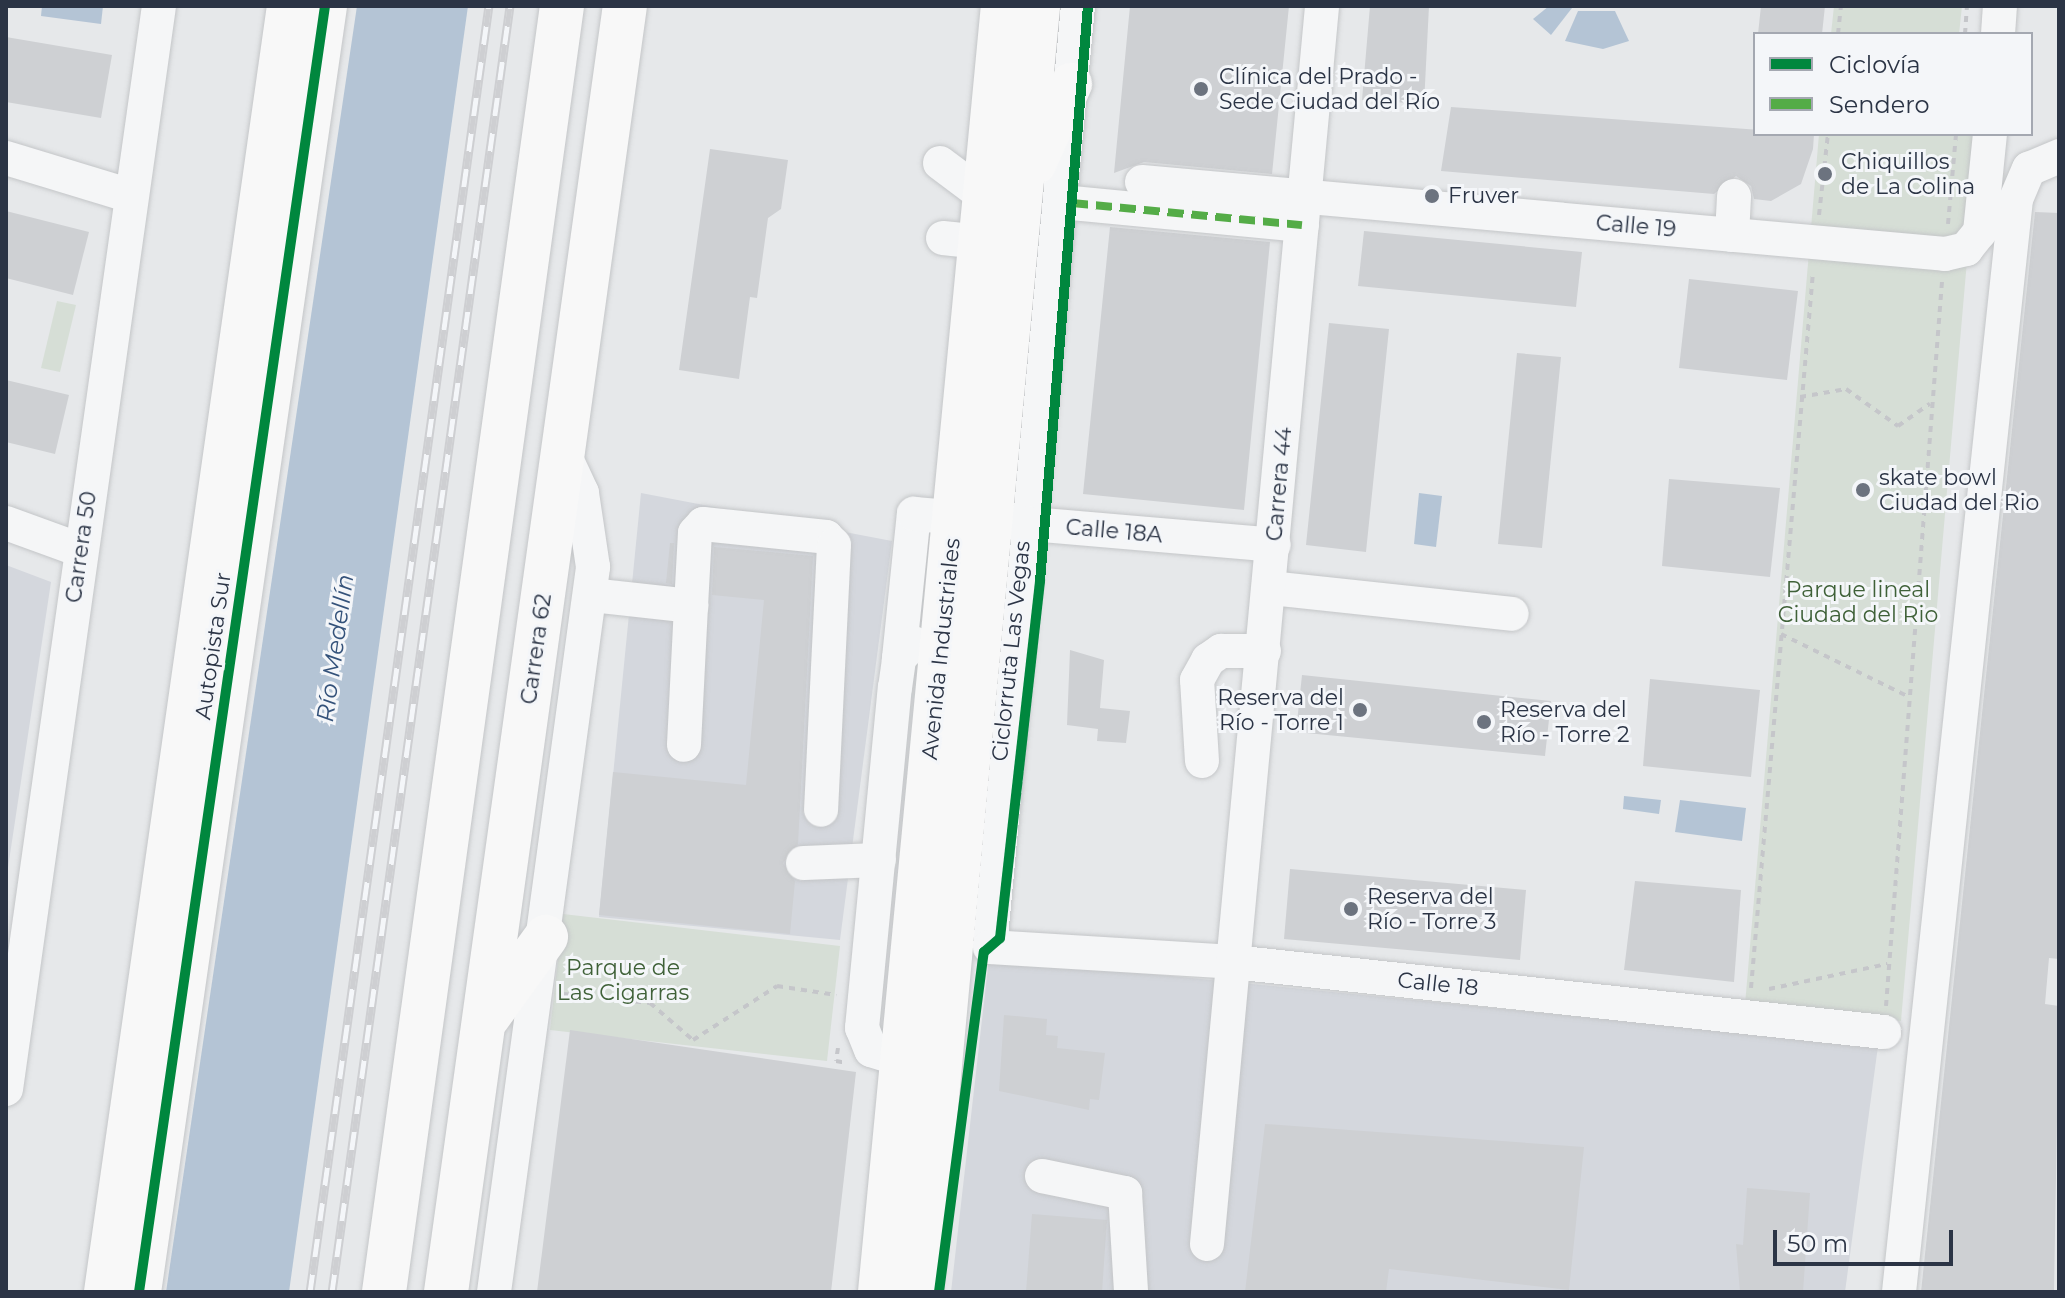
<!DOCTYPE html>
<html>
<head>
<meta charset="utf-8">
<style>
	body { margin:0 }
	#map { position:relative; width:2065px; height:1298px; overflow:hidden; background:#e6e8ea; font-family:Montserrat,sans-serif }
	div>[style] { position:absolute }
	.built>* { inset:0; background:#d4d7dd }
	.green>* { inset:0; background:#d6ded6 }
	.water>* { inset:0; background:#b4c4d5 }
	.building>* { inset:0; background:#ced0d3 }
	.path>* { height:4px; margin-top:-2px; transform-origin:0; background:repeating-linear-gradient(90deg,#c5c6ca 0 6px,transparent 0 12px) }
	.roads { filter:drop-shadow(0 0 2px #c4c6c8) drop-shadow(0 0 2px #c4c6c8) }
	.minor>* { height:34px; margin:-17px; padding:0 17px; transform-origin:17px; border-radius:17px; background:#f5f6f7 }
	.major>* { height:42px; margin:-21px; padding:0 21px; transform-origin:21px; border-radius:21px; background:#f8f8f8 }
	.highway>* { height:44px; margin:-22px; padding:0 22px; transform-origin:22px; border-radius:22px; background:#f8f8f8 }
	.rail>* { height:9px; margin-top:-4.5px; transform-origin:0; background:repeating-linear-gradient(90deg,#f4f6f9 0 18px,#cecfd2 0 36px); box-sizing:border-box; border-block:2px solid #cecfd2 }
	.quiet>* { height:8px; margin-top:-4px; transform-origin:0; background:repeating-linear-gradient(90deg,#54ac47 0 16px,transparent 0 24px) }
	.cycleway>* { height:10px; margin:-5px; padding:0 5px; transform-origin:5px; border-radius:5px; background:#00873e }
	.dots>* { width:22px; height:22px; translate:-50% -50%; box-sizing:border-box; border:4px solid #f4f6f9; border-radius:50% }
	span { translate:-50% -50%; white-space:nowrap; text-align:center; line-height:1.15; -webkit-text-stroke:6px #f4f6f9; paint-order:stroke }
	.poi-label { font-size:22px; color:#2b3445 }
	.left { translate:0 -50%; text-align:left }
	.right { translate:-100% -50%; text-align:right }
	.street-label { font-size:22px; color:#2b3445 }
	.park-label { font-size:22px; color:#3f6138 }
	.water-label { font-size:24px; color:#34527a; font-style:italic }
	.frame { position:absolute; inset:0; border:8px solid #2b3445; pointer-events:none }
	.legend { position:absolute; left:1753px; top:32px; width:280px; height:104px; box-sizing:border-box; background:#f4f6f9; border:2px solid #a4a8b1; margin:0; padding:10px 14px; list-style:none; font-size:24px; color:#2b3445 }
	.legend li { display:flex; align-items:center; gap:16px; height:40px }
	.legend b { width:40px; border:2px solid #a4a8b1 }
	.scale { position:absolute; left:1773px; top:1230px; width:180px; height:36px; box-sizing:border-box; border:4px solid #2b3445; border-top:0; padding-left:10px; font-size:24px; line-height:28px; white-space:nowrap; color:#2b3445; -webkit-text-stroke:6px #f4f6f9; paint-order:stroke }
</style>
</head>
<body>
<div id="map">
	<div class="built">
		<i style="clip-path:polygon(641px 493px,892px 541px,840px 940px,599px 917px)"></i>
		<i style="clip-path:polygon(6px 565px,51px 582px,6px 881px)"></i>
		<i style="clip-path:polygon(989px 958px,1878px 1046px,1845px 1292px,951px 1292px)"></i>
	</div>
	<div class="green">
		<i style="clip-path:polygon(1834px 6px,1962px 6px,1959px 34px,1831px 34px)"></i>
		<i style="clip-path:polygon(1819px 134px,1978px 134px,1901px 1021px,1745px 1005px)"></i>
		<i style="clip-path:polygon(57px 301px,76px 305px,60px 372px,41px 368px)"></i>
		<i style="clip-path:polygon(563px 914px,840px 946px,827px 1061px,550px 1030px)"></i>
	</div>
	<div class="water">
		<i style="clip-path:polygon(42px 6px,103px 6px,101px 24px,41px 16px)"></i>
		<i style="clip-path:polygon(357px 6px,468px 6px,289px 1292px,166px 1292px)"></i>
		<i style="clip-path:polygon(1549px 6px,1572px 8px,1551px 35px,1533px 19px)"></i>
		<i style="clip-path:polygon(1578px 11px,1615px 11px,1629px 41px,1603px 49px,1565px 41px)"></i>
		<i style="clip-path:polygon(1419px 493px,1442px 496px,1436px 547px,1414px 544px)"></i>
		<i style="clip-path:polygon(1624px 796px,1661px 800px,1659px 814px,1623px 809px)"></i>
		<i style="clip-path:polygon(1680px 800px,1746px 808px,1742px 841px,1675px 832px)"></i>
	</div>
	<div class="building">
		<i style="clip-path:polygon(1130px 6px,1289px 6px,1272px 174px,1144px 162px,1114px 173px)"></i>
		<i style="clip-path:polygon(1370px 6px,1429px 6px,1424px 104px,1362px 100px)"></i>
		<i style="clip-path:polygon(1761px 6px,1825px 6px,1822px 34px,1758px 34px)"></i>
		<i style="clip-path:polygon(6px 37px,112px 55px,101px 118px,6px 102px)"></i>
		<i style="clip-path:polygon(1451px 107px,1814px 134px,1813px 149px,1801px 184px,1771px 201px,1754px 199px,1751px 186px,1736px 176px,1714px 194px,1441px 171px)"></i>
		<i style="clip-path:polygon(710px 149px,788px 160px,781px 209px,768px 218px,757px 298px,750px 297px,739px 379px,679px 370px)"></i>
		<i style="clip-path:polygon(6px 211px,89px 232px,73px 295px,6px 278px)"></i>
		<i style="clip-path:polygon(2035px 212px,2059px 213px,2059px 959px,2049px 958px,2045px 1004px,2059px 1006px,2054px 1292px,1921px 1292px)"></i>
		<i style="clip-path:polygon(1110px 227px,1270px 242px,1244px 510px,1083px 494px)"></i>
		<i style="clip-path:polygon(1364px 231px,1582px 252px,1576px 307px,1358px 286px)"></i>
		<i style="clip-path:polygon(1689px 279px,1798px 291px,1787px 380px,1679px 368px)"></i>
		<i style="clip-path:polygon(1329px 323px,1389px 329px,1366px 552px,1306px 545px)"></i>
		<i style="clip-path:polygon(1517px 353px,1561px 357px,1542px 548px,1498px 544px)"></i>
		<i style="clip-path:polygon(6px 380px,69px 395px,55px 454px,6px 442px)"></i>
		<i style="clip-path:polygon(1669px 479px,1780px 488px,1770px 577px,1662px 566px)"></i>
		<i style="clip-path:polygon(670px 543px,674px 543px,672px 584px,666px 583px)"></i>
		<i style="clip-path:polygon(714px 547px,813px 556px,798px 844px,783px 863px,795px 881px,790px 934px,599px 915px,613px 772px,746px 785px,764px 600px,712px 595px)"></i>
		<i style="clip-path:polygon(1070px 650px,1104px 660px,1100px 708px,1130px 711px,1126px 743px,1097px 741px,1098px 729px,1067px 725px)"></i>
		<i style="clip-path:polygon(1302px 675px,1551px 701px,1545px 756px,1296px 732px)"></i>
		<i style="clip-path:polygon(1650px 679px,1760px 690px,1751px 777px,1643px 766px)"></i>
		<i style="clip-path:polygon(1290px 869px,1526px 890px,1520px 960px,1284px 939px)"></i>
		<i style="clip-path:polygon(1635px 881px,1741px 890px,1734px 982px,1624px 970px)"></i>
		<i style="clip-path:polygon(1004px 1015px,1047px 1019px,1046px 1035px,1058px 1036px,1057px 1048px,1105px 1053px,1099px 1100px,1090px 1099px,1089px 1110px,999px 1091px)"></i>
		<i style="clip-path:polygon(570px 1030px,856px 1072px,831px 1292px,537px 1292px)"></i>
		<i style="clip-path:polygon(1265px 1124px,1584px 1147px,1569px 1290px,1389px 1269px,1386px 1292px,1245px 1292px)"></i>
		<i style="clip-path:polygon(1747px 1188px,1810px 1193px,1803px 1292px,1740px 1292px,1736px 1244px,1743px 1245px)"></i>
		<i style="clip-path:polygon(1032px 1214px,1107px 1220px,1102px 1292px,1026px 1292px)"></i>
	</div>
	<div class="path">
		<i style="left:1838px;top:34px;width:28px;rotate:-84deg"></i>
		<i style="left:1965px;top:34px;width:28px;rotate:-86deg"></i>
		<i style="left:1819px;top:215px;width:81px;rotate:-83.7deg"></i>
		<i style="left:1948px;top:224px;width:90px;rotate:-84.9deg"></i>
		<i style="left:1800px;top:397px;width:47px;rotate:-9.9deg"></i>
		<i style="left:1846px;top:389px;width:64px;rotate:35.4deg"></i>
		<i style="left:1898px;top:426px;width:39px;rotate:-35deg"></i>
		<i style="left:1781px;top:634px;width:140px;rotate:26.2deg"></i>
		<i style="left:1751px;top:988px;width:719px;rotate:-85.05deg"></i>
		<i style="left:1769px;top:989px;width:121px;rotate:-12deg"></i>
		<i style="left:564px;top:994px;width:86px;rotate:6deg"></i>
		<i style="left:650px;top:1003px;width:57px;rotate:40.7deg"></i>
		<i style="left:693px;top:1040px;width:100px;rotate:-32.7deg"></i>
		<i style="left:777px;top:986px;width:60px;rotate:8.7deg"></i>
		<i style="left:1886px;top:1006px;width:727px;rotate:-85.58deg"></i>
		<i style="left:838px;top:1048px;width:13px;rotate:99deg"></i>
		<i style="left:836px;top:1061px;width:11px;rotate:10deg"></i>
	</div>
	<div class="roads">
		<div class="minor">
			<i style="left:1078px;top:6px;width:945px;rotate:95.34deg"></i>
			<i style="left:990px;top:947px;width:243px;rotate:3.5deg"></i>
			<i style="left:1233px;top:962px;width:655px;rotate:6.14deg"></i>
			<i style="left:1998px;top:34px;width:28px;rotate:-86deg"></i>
			<i style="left:6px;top:158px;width:131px;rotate:16.9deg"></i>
			<i style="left:940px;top:163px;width:55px;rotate:36.9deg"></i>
			<i style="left:1142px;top:182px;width:806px;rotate:5.12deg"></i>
			<i style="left:1945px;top:254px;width:22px;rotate:-13deg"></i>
			<i style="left:1966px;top:249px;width:22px;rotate:-51deg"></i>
			<i style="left:1980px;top:232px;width:99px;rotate:-84.2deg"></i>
			<i style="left:1072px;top:203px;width:231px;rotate:5.5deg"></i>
			<i style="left:1732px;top:235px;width:39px;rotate:-87deg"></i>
			<i style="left:943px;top:238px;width:36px;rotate:6deg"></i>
			<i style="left:6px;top:523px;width:79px;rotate:20deg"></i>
			<i style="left:1270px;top:588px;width:243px;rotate:6.1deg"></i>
			<i style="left:591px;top:595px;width:101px;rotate:6.3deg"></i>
			<i style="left:691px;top:606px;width:139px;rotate:92.9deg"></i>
			<i style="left:691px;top:606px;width:73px;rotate:-86.9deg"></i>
			<i style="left:695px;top:533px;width:12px;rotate:-48deg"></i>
			<i style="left:703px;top:524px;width:124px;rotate:6deg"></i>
			<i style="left:826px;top:537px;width:11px;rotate:45deg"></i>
			<i style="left:834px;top:545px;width:265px;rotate:92.8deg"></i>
			<i style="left:899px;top:658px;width:145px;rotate:-84.1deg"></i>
			<i style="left:914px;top:514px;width:361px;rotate:4.9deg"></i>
			<i style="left:1202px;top:761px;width:81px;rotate:-93.5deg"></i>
			<i style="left:1197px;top:680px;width:23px;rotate:-61deg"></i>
			<i style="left:1208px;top:660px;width:16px;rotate:-35deg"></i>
			<i style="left:1221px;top:651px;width:43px"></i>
			<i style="left:803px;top:863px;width:76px;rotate:-2.3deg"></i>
			<i style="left:900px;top:1059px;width:30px;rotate:-163deg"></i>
			<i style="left:871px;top:1050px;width:24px;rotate:-112deg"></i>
			<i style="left:862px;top:1028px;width:342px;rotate:-84.5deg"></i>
			<i style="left:895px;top:688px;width:30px;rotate:-82deg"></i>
			<i style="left:899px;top:658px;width:21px;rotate:-45deg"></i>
			<i style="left:6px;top:1089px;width:1094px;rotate:-81.96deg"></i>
			<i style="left:1042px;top:1176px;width:85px;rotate:11.6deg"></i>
			<i style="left:1125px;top:1193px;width:99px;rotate:86.5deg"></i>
			<i style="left:1207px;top:1244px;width:1243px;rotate:-84.69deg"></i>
			<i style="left:494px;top:1292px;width:732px;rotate:-82.22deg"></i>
			<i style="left:593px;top:567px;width:75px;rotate:-98.5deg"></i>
			<i style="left:582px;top:493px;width:45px;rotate:-114.9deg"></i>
			<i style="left:1899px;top:1292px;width:1099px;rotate:-83.89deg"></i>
			<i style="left:2016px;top:199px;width:33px;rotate:-67deg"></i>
			<i style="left:2029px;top:169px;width:33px;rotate:-23deg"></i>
		</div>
		<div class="major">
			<i style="left:1035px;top:164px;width:88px;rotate:-65.8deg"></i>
			<i style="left:879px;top:1292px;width:1292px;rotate:-84.54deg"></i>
			<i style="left:920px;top:1292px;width:1291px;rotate:-84.71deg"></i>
		</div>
		<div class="highway">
			<i style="left:488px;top:1017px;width:99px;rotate:-54.1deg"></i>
			<i style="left:106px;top:1292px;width:1299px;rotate:-81.9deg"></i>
			<i style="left:139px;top:1292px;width:1299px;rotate:-81.77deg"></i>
			<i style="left:384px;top:1292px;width:1298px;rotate:-82.12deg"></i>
			<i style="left:446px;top:1292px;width:1298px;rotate:-82.08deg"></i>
		</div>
	</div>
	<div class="rail">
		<i style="left:310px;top:1292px;width:1298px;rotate:-82.08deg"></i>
		<i style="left:332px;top:1292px;width:1298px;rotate:-82.12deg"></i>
	</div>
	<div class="quiet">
		<i style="left:1072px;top:203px;width:231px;rotate:5.5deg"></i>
	</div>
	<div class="cycleway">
		<i style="left:139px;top:1292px;width:1299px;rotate:-81.77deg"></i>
		<i style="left:939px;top:1292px;width:343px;rotate:-82.5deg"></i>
		<i style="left:984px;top:952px;width:21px;rotate:-41deg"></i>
		<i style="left:1000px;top:938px;width:359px;rotate:-83.6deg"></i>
		<i style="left:1040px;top:581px;width:577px;rotate:-85.23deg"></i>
	</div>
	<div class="dots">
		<i style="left:1201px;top:89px;background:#6c737f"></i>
		<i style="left:1825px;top:174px;background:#6c737f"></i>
		<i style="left:1432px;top:196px;background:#6c737f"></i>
		<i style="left:1863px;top:490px;background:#6c737f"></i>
		<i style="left:1360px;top:710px;background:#6c737f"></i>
		<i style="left:1484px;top:722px;background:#6c737f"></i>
		<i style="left:1351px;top:909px;background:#6c737f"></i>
	</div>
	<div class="poi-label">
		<span class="left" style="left:1219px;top:89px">Clínica del Prado -<br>Sede Ciudad del Río</span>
		<span class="left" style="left:1841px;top:174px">Chiquillos<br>de La Colina</span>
		<span class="left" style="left:1448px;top:196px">Fruver</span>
		<span class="left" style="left:1879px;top:490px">skate bowl<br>Ciudad del Rio</span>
		<span class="right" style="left:1344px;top:710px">Reserva del<br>Río - Torre 1</span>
		<span class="left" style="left:1500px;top:722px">Reserva del<br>Río - Torre 2</span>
		<span class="left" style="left:1367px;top:909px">Reserva del<br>Río - Torre 3</span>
	</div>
	<div class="street-label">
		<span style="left:1636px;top:226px;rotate:5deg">Calle 19</span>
		<span style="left:1279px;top:484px;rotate:-85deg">Carrera 44</span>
		<span style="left:1114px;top:531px;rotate:5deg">Calle 18A</span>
		<span style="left:81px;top:547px;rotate:-82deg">Carrera 50</span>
		<span style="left:213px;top:646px;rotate:-82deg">Autopista Sur</span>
		<span style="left:536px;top:649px;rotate:-82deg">Carrera 62</span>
		<span style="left:941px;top:649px;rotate:-84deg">Avenida Industriales</span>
		<span style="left:1011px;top:651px;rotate:-84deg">Ciclorruta Las Vegas</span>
		<span style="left:1438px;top:984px;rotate:6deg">Calle 18</span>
	</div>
	<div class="park-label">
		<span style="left:1858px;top:602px">Parque lineal<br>Ciudad del Rio</span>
		<span style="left:623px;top:980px">Parque de<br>Las Cigarras</span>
	</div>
	<div class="water-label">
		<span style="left:335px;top:648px;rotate:-82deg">Río Medellín</span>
	</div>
	<div class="frame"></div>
	<ul class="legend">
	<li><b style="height:10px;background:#00873e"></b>Ciclovía</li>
	<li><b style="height:10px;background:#54ac47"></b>Sendero</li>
	</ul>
	<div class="scale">50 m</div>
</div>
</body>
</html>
